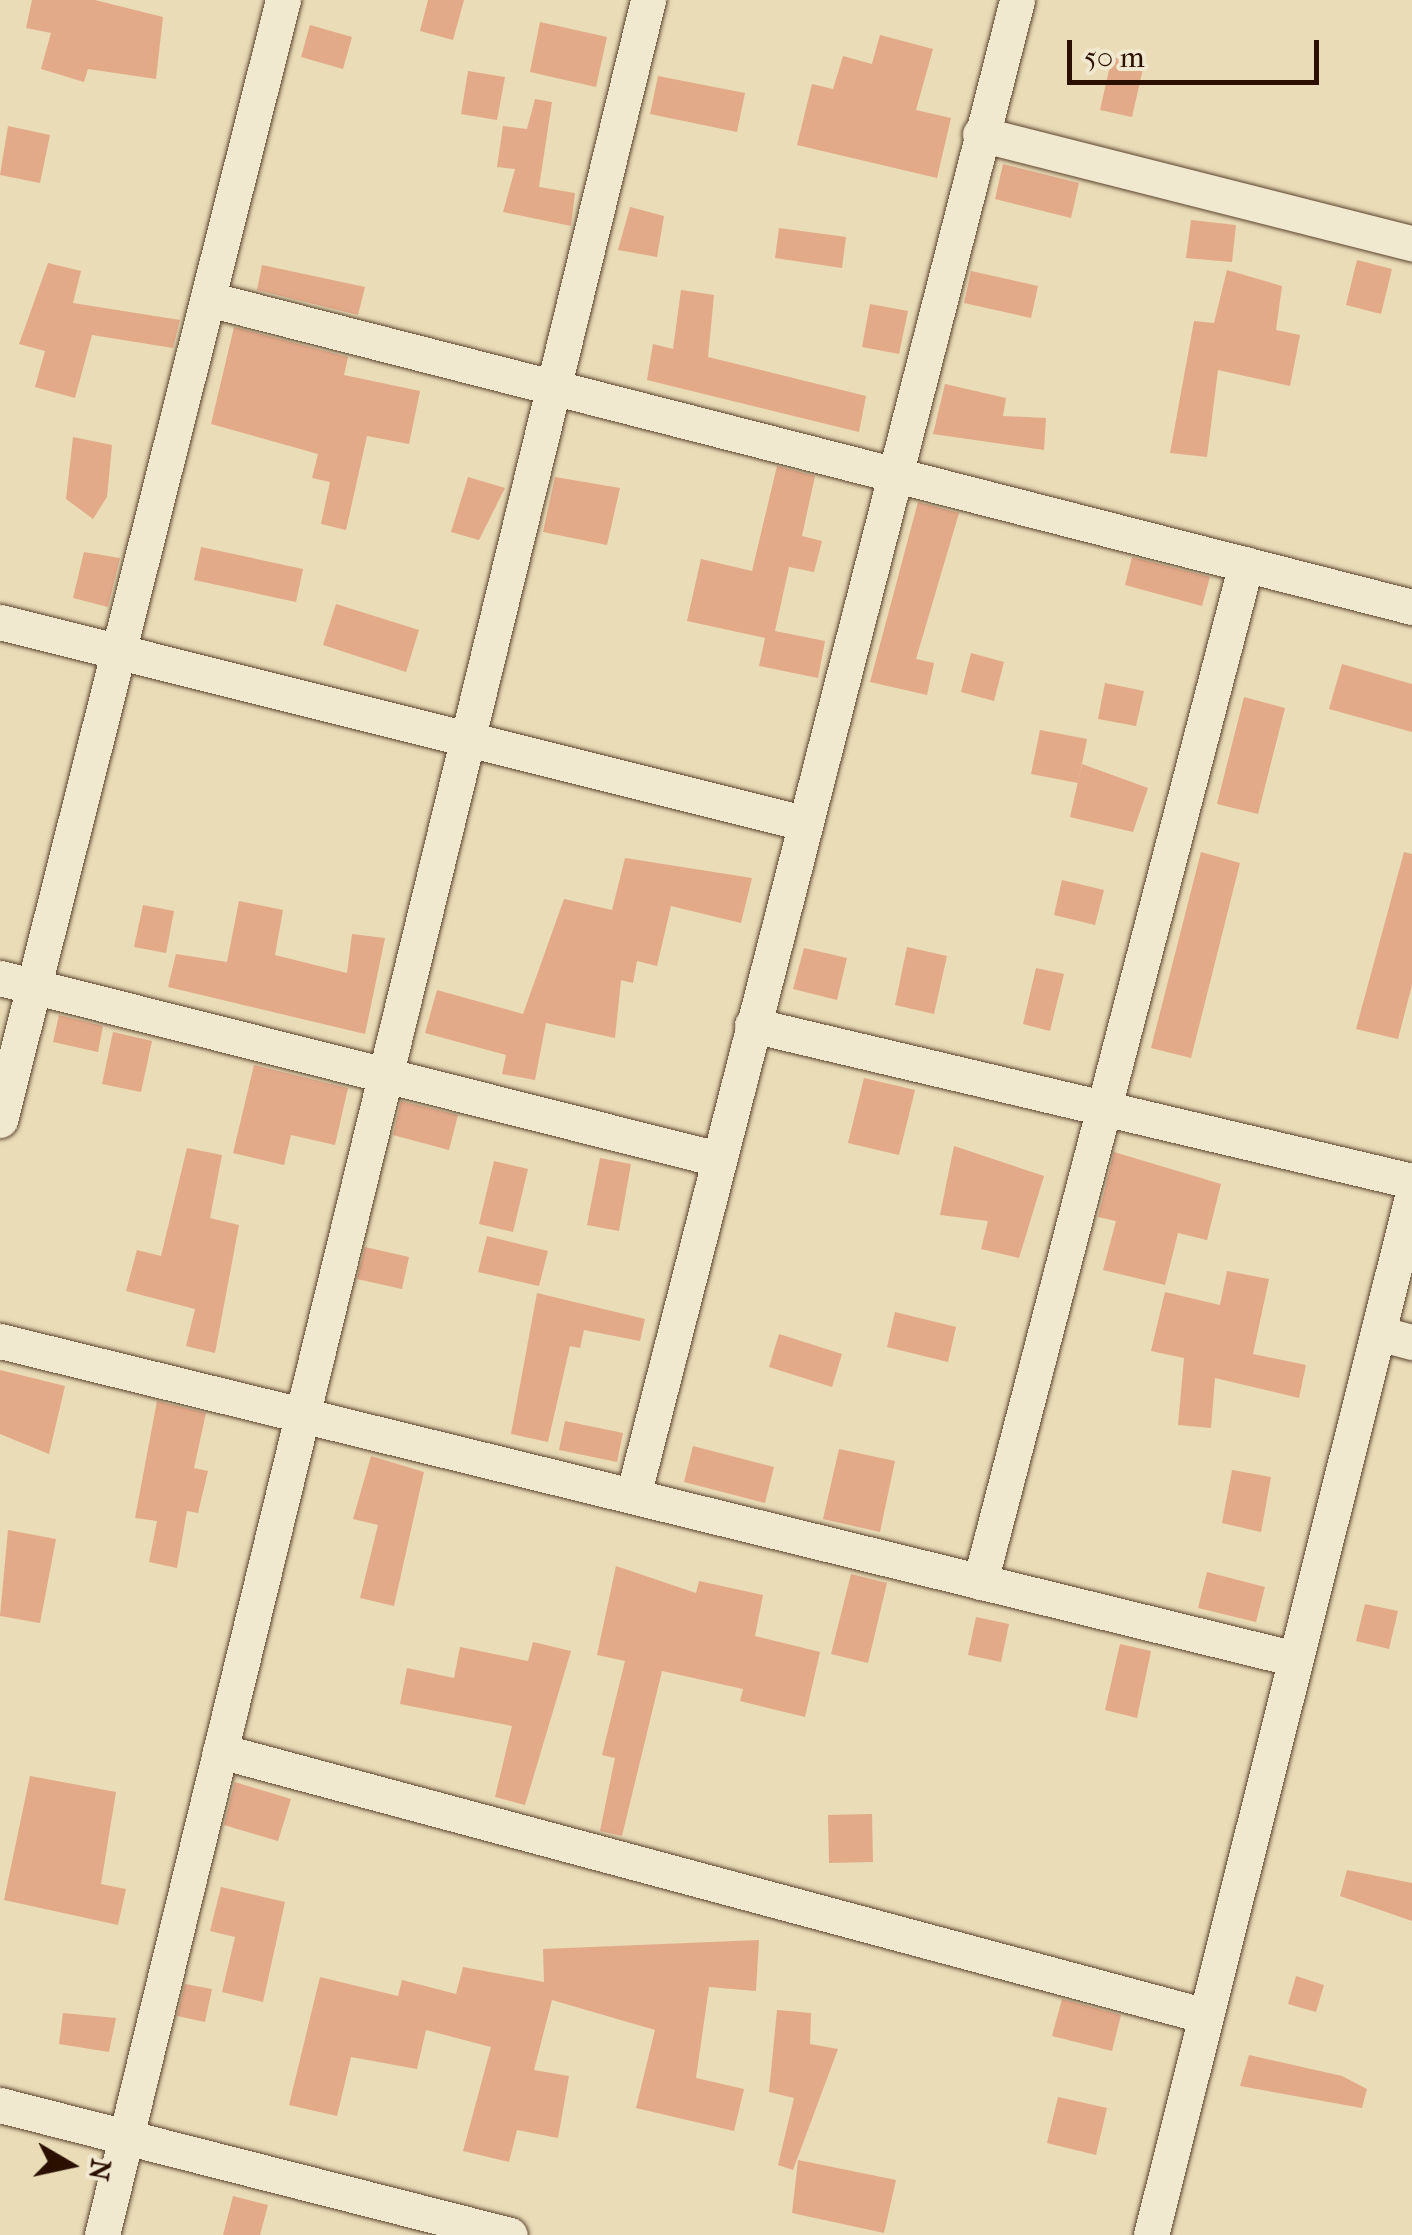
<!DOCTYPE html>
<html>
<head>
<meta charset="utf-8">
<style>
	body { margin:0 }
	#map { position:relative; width:1412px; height:2235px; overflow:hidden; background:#e9dcb7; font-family:"IM FELL French Canon",serif }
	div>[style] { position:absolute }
	.building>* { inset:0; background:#e3aa8a }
	.roads { filter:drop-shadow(0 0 2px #5a432e) drop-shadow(0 0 2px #5a432e) }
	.street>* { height:35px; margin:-17.5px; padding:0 17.5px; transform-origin:17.5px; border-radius:17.5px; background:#f1e8d0 }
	span { translate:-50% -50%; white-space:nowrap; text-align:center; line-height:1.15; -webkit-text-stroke:10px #f1e8d0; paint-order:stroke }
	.north { position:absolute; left:20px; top:2115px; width:100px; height:100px; -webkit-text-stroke:8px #f1e8d0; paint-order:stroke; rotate:99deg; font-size:28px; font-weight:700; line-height:40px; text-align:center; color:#2b1000 }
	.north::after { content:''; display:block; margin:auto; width:35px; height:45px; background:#2b1000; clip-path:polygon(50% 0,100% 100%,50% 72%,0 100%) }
	.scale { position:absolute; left:1067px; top:40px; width:252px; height:45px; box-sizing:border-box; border:5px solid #2b1000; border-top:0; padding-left:12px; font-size:30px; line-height:35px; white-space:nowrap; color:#2b1000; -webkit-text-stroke:8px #f1e8d0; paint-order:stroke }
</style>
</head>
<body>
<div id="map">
	<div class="building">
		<i style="clip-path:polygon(32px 0,95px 0,163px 17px,156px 79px,88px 69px,84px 82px,41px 69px,51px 33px,26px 28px)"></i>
		<i style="clip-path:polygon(428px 0,464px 0,453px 40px,420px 31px)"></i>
		<i style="clip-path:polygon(540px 22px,607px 37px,596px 87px,530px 72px)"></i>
		<i style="clip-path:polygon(310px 25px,352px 37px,343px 69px,301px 57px)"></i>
		<i style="clip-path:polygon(880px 35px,933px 49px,916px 110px,951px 118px,937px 178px,797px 145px,812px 84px,833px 89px,843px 56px,872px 64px)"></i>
		<i style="clip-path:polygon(1112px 57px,1144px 64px,1132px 117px,1100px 110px)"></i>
		<i style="clip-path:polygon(468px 71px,505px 77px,497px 120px,461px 114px)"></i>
		<i style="clip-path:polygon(658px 76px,745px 93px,737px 132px,650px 114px)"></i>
		<i style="clip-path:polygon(535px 99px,552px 102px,539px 187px,575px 193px,571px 226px,503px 212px,515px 169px,497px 167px,503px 126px,527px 129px)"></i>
		<i style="clip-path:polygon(8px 126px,50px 135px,40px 183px,0 175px)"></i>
		<i style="clip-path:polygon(1003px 164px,1079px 183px,1071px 218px,995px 199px)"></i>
		<i style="clip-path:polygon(630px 207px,664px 216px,657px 257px,618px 250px)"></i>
		<i style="clip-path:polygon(1191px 220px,1236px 225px,1232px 262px,1186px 258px)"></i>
		<i style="clip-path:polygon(779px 228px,846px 237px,842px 268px,775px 258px)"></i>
		<i style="clip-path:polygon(1357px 260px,1392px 269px,1381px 314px,1346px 305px)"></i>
		<i style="clip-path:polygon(48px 263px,81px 271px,73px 303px,180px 320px,173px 348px,92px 335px,75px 398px,35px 387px,45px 351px,19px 344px)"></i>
		<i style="clip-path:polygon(262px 265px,365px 287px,358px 315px,257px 290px)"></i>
		<i style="clip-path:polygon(1227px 270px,1282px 286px,1276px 330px,1300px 335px,1290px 386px,1218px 370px,1207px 457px,1170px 453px,1194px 321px,1214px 323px)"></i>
		<i style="clip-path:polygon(971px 271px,1038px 286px,1031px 318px,964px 303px)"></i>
		<i style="clip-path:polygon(681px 290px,714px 295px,708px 357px,866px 396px,859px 432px,647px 380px,653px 344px,673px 349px)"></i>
		<i style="clip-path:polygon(870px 304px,908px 311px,899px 354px,862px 347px)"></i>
		<i style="clip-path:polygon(234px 327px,348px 357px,344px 375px,420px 391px,409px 444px,367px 436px,346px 530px,321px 524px,330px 482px,312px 478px,318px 454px,211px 424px)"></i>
		<i style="clip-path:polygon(945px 384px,1006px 398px,1003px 416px,1046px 418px,1044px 450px,933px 434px)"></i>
		<i style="clip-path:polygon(73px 437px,112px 445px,107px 497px,93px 519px,66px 499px)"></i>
		<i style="clip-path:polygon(777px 466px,815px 476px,802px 536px,822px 541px,814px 572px,789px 567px,775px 631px,825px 641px,818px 678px,759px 666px,765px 638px,687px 621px,701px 559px,752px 571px)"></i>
		<i style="clip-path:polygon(468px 477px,505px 488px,479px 540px,451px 532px)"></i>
		<i style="clip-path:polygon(555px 477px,620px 488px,607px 545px,543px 532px)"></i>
		<i style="clip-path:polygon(918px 502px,959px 513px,916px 659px,934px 663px,927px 695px,870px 682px)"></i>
		<i style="clip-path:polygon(201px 547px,303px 569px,296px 602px,194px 580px)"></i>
		<i style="clip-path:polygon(84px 552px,120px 558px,108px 607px,73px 598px)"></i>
		<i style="clip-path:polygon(1132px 557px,1210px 577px,1202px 606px,1125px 585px)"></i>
		<i style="clip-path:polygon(336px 604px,419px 630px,406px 672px,323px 645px)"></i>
		<i style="clip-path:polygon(971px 653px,1004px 662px,994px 701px,961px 692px)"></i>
		<i style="clip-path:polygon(1342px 664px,1412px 684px,1412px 732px,1329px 709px)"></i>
		<i style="clip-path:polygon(1105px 683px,1144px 691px,1136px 726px,1098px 719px)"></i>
		<i style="clip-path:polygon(1244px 697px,1285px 708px,1258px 814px,1217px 804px)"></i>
		<i style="clip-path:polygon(1040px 730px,1087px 739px,1078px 783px,1031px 774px)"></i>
		<i style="clip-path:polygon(1082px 764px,1148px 788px,1133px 832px,1070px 817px)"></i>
		<i style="clip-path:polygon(1201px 852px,1240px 863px,1191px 1058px,1151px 1048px)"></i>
		<i style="clip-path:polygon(1404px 852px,1412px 854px,1412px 985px,1398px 1039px,1356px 1029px)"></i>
		<i style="clip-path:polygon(625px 858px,752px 878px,741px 923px,671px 906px,657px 966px,637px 961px,633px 983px,621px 980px,615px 1038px,546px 1023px,535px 1080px,502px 1074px,506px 1055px,425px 1033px,437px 990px,523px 1014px,564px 899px,612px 910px)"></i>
		<i style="clip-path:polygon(1062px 880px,1104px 890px,1095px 925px,1054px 915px)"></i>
		<i style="clip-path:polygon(239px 901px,283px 910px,275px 955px,347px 973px,352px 934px,385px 938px,365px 1034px,168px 987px,176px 954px,227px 962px)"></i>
		<i style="clip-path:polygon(143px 905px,174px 911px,166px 953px,134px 947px)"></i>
		<i style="clip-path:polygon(907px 947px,947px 956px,934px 1014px,895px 1005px)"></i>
		<i style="clip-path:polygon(804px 948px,847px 958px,837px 1000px,793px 989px)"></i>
		<i style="clip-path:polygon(1036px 968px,1064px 974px,1050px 1031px,1023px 1024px)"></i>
		<i style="clip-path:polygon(59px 1015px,103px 1026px,98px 1052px,53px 1042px)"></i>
		<i style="clip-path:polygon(113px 1032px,152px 1041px,141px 1092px,102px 1084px)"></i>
		<i style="clip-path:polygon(254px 1065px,348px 1088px,335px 1145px,291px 1135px,284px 1165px,233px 1153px)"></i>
		<i style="clip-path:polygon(864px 1078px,915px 1090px,899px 1155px,848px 1143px)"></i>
		<i style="clip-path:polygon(401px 1101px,458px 1115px,449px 1150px,393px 1135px)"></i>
		<i style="clip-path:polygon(954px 1146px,1044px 1176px,1019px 1258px,981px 1249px,988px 1221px,940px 1215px)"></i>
		<i style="clip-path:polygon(187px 1148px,222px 1155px,210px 1218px,239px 1225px,215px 1353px,186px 1346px,195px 1309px,126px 1291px,137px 1250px,161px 1256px)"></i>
		<i style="clip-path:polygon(1114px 1152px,1221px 1184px,1207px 1240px,1178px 1233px,1165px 1285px,1103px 1270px,1116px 1221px,1098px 1217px)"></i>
		<i style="clip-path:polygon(600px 1158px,631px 1164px,619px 1231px,587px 1225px)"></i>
		<i style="clip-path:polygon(494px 1161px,528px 1169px,513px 1232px,479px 1224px)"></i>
		<i style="clip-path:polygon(487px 1236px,548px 1251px,539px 1286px,478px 1272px)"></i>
		<i style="clip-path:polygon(365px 1247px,409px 1257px,402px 1289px,357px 1279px)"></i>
		<i style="clip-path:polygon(1227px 1271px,1269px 1279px,1253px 1354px,1306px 1365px,1299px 1398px,1215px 1378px,1211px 1428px,1178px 1425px,1184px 1358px,1151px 1351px,1165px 1292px,1220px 1305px)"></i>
		<i style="clip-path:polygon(537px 1293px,645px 1319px,640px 1341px,584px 1330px,580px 1348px,570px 1346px,548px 1442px,511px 1434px)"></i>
		<i style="clip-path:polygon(895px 1312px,956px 1327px,948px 1362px,887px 1347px)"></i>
		<i style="clip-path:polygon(779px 1334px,842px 1354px,832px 1387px,769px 1367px)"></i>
		<i style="clip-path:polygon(0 1370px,65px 1386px,49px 1454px,0 1434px)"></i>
		<i style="clip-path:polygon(157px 1401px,206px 1413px,194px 1468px,208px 1471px,198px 1513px,187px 1511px,177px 1568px,149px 1562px,157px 1521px,135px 1518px)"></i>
		<i style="clip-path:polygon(565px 1421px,623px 1433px,617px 1462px,559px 1450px)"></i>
		<i style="clip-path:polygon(693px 1446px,774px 1467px,765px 1503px,684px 1482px)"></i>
		<i style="clip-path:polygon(839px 1449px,895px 1461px,880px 1532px,823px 1519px)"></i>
		<i style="clip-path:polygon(371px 1456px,424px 1472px,394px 1606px,360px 1598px,378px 1525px,353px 1519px)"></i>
		<i style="clip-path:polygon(1232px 1470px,1271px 1477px,1261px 1532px,1222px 1523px)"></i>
		<i style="clip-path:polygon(8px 1530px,56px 1539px,40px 1623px,0 1616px)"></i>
		<i style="clip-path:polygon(616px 1566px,696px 1593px,699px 1581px,763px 1595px,755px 1636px,820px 1652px,805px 1717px,740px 1701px,743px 1689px,662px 1671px,622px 1836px,600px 1831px,615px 1758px,602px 1755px,625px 1661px,597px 1655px)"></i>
		<i style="clip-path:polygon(1207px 1572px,1265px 1587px,1256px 1622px,1198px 1608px)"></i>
		<i style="clip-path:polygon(851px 1574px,887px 1583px,868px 1663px,831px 1654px)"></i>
		<i style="clip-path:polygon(1365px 1604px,1398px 1611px,1389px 1649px,1356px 1641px)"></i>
		<i style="clip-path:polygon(976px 1617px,1009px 1624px,1001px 1662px,968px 1655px)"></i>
		<i style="clip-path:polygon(533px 1642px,571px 1651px,525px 1805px,495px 1797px,512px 1726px,400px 1704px,407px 1668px,454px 1678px,460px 1647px,528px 1661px)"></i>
		<i style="clip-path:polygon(1120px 1644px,1151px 1651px,1137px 1718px,1105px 1710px)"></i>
		<i style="clip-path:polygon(30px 1776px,116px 1792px,101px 1884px,126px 1889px,118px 1925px,4px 1900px)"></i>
		<i style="clip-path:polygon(235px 1782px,291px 1799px,278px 1841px,224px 1825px)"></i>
		<i style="clip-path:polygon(872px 1814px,873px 1862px,829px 1863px,828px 1815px)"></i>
		<i style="clip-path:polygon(1347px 1870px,1412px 1883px,1412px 1921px,1340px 1896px)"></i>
		<i style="clip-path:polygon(221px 1887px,285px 1902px,263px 2002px,222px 1992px,235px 1937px,210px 1931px)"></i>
		<i style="clip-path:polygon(759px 1940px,756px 1991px,709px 1987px,696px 2078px,744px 2089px,734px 2131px,636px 2108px,655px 2030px,552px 2000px,534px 2070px,569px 2076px,558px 2138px,517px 2130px,509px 2162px,463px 2151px,491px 2047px,426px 2030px,417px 2069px,351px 2057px,337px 2116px,289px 2105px,320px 1977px,398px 1996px,402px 1980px,456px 1994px,463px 1967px,544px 1982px,543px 1949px)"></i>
		<i style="clip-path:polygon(1296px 1976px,1324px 1985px,1316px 2012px,1288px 2004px)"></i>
		<i style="clip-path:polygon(185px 1984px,212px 1989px,205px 2022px,177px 2016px)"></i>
		<i style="clip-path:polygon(1062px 1999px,1121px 2015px,1112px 2051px,1052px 2036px)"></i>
		<i style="clip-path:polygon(777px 2010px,811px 2013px,810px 2044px,838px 2049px,793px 2170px,778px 2165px,794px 2098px,769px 2092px)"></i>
		<i style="clip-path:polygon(63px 2013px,116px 2018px,109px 2052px,59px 2044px)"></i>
		<i style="clip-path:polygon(1249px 2055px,1342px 2076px,1367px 2089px,1362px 2108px,1240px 2086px)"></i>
		<i style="clip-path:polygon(1058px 2097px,1107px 2108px,1096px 2155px,1047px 2143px)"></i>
		<i style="clip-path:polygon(798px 2160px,896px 2180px,884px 2233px,792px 2213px)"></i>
		<i style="clip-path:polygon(233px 2196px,268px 2205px,260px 2235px,223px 2235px)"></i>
	</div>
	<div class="roads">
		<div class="street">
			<i style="left:980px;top:134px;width:446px;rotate:14.2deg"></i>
			<i style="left:208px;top:299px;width:1243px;rotate:14.35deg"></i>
			<i style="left:0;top:622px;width:828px;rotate:14.05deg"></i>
			<i style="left:0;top:978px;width:740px;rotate:14.15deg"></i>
			<i style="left:752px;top:1025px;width:678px;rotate:13.3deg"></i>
			<i style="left:0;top:1120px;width:1155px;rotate:-75.82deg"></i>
			<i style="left:1378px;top:1333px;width:35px;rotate:15deg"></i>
			<i style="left:0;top:1341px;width:1334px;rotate:13.79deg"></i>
			<i style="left:633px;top:1496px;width:1544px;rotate:-75.6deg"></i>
			<i style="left:980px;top:1582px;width:1052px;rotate:-75.36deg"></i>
			<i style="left:220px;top:1751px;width:1021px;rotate:15.04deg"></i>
			<i style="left:0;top:2105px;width:526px;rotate:14.3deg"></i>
			<i style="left:102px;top:2235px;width:2301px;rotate:-76.27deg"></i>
			<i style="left:1151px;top:2235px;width:1070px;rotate:-75.89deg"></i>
		</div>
	</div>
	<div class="north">N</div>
	<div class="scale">50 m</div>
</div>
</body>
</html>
